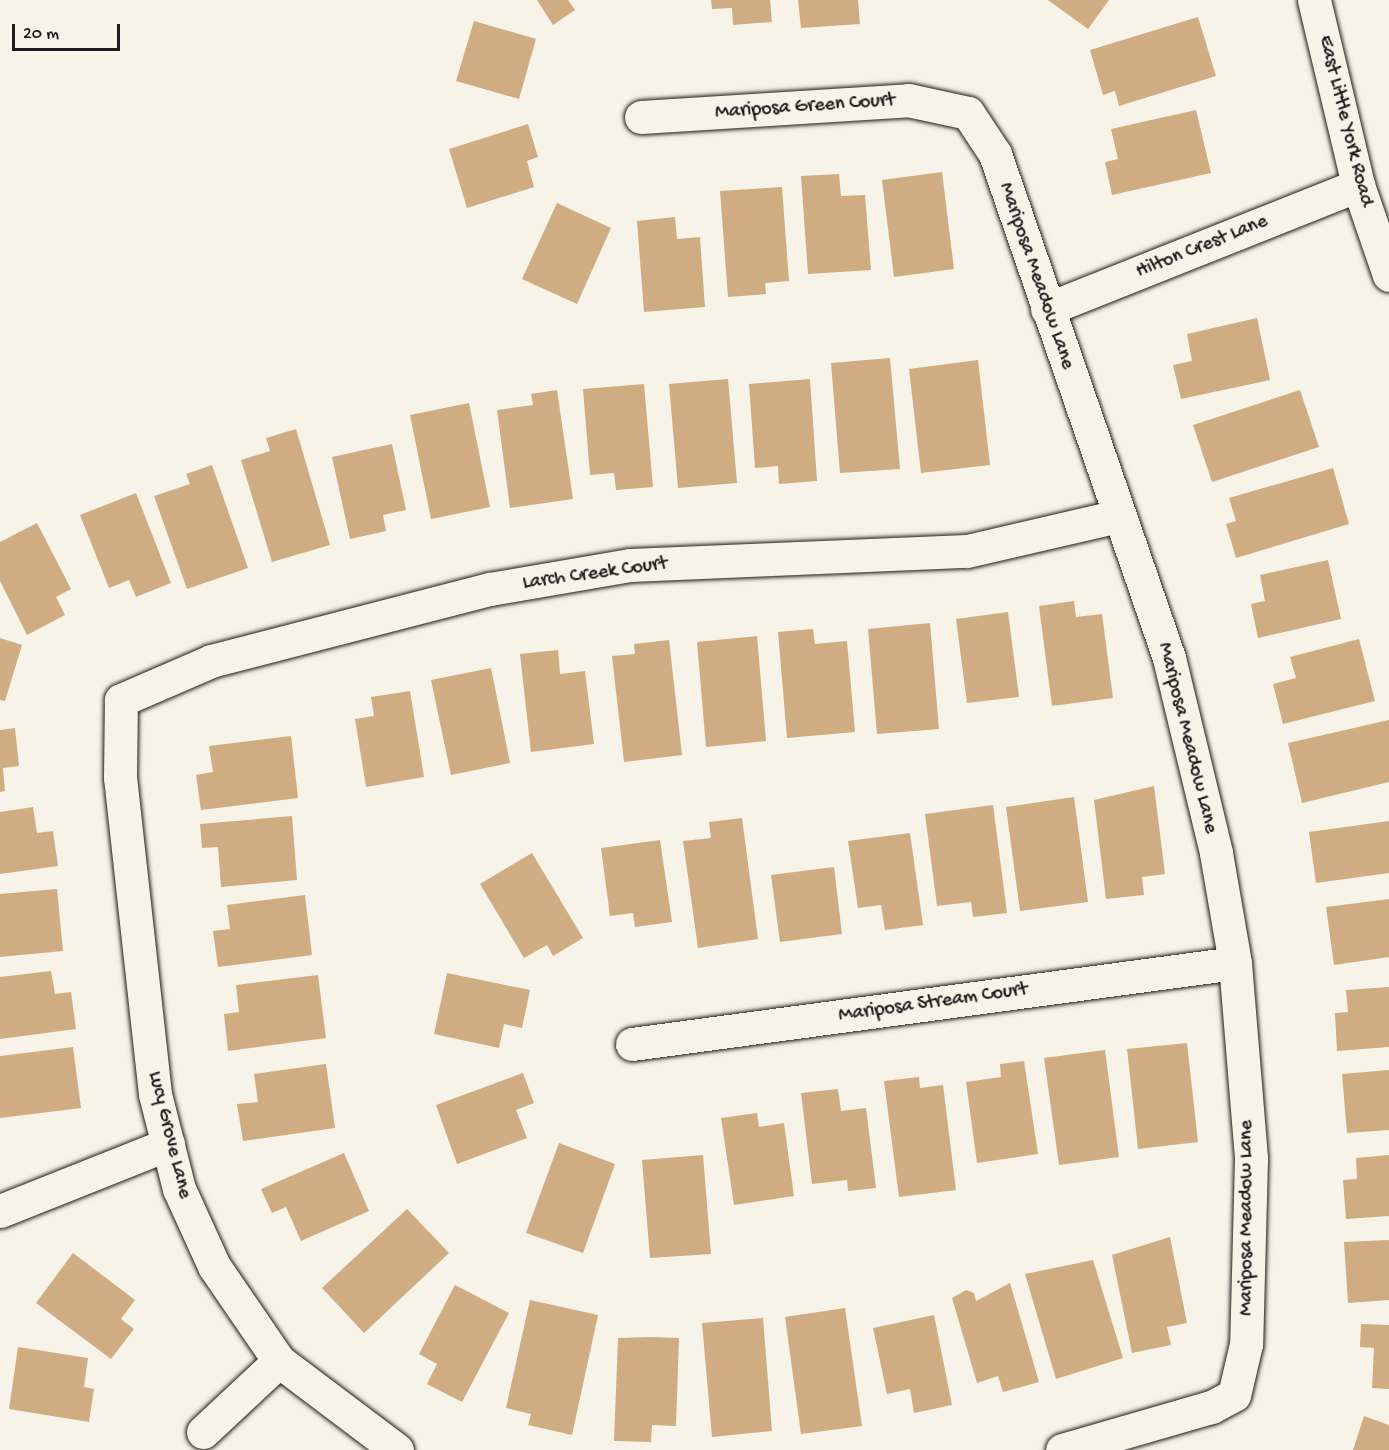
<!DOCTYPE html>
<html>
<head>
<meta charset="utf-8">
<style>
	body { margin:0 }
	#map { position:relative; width:1389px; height:1450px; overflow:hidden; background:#f7f3e8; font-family:"Gochi Hand",sans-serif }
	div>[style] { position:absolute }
	.building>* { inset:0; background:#d0ac82 }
	.roads { filter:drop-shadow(0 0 2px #1c1c1c) drop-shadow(0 0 2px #1c1c1c) }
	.street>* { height:33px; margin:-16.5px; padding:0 16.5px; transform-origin:16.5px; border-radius:16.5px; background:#f7f3e8 }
	.secondary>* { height:33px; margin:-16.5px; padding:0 16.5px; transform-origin:16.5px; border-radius:16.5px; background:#f7f3e8 }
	span { translate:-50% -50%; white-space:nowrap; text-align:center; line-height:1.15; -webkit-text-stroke:6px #f7f3e8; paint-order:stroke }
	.street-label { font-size:20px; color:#1c1c1c }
	.scale { position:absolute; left:12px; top:24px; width:108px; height:27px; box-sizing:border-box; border:3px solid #1c1c1c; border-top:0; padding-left:8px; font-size:18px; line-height:21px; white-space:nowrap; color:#1c1c1c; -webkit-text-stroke:4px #f7f3e8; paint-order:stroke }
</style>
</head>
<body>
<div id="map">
	<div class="building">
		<i style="clip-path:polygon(537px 0,568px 0,575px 10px,553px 25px)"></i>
		<i style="clip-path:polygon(711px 0,770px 0,772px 22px,733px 25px,732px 8px,712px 9px)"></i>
		<i style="clip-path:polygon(798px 0,858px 0,860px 24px,801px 28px)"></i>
		<i style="clip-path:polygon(1048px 0,1109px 0,1088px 29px)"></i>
		<i style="clip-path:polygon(1198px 17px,1216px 76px,1119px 106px,1115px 91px,1103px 95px,1090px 50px)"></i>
		<i style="clip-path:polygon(474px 21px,536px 39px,519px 99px,456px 81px)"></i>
		<i style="clip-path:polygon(1196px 110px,1211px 173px,1112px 195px,1105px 162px,1118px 159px,1111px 129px)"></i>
		<i style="clip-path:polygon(528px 124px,538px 157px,527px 161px,534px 187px,467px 208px,449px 149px)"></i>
		<i style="clip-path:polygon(942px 172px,954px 269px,894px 277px,882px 180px)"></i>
		<i style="clip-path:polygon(839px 174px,841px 196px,865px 195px,871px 270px,808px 274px,801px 176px)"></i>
		<i style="clip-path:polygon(782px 187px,789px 281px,765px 283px,766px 294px,728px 297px,720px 191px)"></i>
		<i style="clip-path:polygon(557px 203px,611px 228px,577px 304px,522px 279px)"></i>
		<i style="clip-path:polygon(675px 217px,677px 239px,700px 237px,705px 307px,644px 312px,637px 221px)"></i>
		<i style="clip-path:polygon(1257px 318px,1270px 380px,1181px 399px,1173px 365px,1192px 361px,1187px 334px)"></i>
		<i style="clip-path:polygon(890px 358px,900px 469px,840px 473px,831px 363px)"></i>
		<i style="clip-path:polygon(978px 360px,990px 465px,921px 473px,909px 369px)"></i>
		<i style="clip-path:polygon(728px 379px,737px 483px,678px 488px,669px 384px)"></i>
		<i style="clip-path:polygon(810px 379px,817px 481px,779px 484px,778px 466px,755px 468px,749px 384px)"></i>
		<i style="clip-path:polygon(644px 384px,653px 487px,616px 490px,614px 473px,590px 475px,583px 389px)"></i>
		<i style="clip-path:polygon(557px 390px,573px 499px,510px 508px,497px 410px,533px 405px,531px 394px)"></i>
		<i style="clip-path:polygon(1300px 390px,1319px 447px,1212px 482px,1193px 425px)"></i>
		<i style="clip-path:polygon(469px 403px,490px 507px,431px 519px,410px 415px)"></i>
		<i style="clip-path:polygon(296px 429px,330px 545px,272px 562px,241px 460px,270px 451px,266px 438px)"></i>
		<i style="clip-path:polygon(392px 444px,406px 510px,383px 515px,386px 531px,350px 539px,332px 457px)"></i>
		<i style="clip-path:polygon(212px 465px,248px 568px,187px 589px,154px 496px,190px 484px,186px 474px)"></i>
		<i style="clip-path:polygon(1333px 468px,1349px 524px,1236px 558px,1226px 524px,1236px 521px,1229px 498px)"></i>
		<i style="clip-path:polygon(136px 493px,171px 583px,136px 597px,129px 580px,109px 588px,80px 515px)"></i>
		<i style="clip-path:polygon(37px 523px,71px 589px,56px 597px,65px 615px,27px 635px,0 581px,0 542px)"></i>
		<i style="clip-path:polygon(1328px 560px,1341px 619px,1258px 638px,1251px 604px,1265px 601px,1260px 575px)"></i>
		<i style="clip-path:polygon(1074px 601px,1076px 617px,1102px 614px,1113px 698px,1052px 706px,1039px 606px)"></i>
		<i style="clip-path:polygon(1008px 612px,1019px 697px,967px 703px,956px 619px)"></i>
		<i style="clip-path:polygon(930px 623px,939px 729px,877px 734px,868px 629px)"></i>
		<i style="clip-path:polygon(813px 629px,815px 644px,847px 641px,855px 732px,787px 738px,778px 632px)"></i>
		<i style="clip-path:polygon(757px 636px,766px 741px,706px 747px,697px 642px)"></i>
		<i style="clip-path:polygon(0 638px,22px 645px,5px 701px,0 700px)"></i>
		<i style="clip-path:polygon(1359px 639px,1375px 701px,1283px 724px,1273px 684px,1296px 678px,1290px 657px)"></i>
		<i style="clip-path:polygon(669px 640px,682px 755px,624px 762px,612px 656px,635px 654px,634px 644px)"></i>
		<i style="clip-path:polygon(558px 650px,560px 674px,585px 671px,594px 744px,531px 752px,520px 654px)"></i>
		<i style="clip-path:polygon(491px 668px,510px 763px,451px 775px,431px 680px)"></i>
		<i style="clip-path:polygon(410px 691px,424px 777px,366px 787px,355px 719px,374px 716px,371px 697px)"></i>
		<i style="clip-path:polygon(1389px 720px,1389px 782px,1302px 803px,1288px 743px)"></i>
		<i style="clip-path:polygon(15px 728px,19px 766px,3px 768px,5px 791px,0 792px,0 730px)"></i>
		<i style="clip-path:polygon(291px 736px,298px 798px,201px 810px,196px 775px,213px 772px,209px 746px)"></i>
		<i style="clip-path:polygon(1154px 786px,1165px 874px,1142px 877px,1144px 895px,1106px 899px,1094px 800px)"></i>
		<i style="clip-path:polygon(1074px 797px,1088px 902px,1020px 911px,1006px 807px)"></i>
		<i style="clip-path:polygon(993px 805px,1007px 913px,973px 917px,971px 902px,937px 906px,925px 814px)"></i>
		<i style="clip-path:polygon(33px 807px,37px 833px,53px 831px,58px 866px,0 874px,0 812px)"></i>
		<i style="clip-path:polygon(292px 816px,297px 880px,221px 887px,218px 847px,202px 848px,200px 824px)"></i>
		<i style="clip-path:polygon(742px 818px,758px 939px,698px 948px,683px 841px,711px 838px,709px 822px)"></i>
		<i style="clip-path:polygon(1389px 821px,1389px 873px,1316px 883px,1309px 832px)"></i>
		<i style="clip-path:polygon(910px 833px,923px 925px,885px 930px,881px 905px,858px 908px,848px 841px)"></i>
		<i style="clip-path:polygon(660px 840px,672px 922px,635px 927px,633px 913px,610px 916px,601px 848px)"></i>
		<i style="clip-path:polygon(532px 853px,583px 938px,553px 956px,547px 945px,524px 958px,480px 884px)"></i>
		<i style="clip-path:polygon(834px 867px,842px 934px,780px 942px,771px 875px)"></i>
		<i style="clip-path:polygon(57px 889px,63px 951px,0 957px,0 894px)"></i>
		<i style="clip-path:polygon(305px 895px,312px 955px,218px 967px,213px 931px,230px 929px,227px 905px)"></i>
		<i style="clip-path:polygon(1389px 899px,1389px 957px,1334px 965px,1326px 907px)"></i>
		<i style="clip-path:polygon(51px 971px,55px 994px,71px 992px,76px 1029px,0 1039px,0 977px)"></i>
		<i style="clip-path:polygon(447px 973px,530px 990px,522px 1028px,504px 1024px,499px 1048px,434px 1034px)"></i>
		<i style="clip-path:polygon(318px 975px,326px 1038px,228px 1051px,224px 1014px,239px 1012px,236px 985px)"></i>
		<i style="clip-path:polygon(1389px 987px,1389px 1047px,1337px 1051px,1335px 1013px,1348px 1012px,1346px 990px)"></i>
		<i style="clip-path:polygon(1187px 1043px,1198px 1142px,1138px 1149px,1127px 1049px)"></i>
		<i style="clip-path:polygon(73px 1047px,81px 1108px,0 1118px,0 1056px)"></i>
		<i style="clip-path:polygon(1105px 1050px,1119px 1157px,1059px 1165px,1044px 1058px)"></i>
		<i style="clip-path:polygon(1024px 1061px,1038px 1154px,977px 1163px,966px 1082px,1001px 1077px,1000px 1064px)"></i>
		<i style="clip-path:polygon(326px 1064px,335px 1128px,243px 1141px,237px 1104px,258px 1102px,254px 1074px)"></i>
		<i style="clip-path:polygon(1389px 1070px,1389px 1130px,1347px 1133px,1342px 1074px)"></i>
		<i style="clip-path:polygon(523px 1073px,534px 1103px,516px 1110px,527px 1138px,457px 1164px,436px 1105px)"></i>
		<i style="clip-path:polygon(919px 1077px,920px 1088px,943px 1085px,956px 1190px,899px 1197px,884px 1081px)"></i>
		<i style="clip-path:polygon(838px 1089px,841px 1111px,866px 1108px,876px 1188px,848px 1191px,847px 1180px,812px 1184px,801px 1093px)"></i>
		<i style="clip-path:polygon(757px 1113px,759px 1127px,784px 1123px,794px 1196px,734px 1205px,721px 1118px)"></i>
		<i style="clip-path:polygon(559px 1143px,615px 1164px,583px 1253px,526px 1233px)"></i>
		<i style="clip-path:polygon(344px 1153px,369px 1211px,301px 1241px,286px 1207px,272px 1213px,261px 1189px)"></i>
		<i style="clip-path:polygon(703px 1155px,711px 1254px,650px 1258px,642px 1160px)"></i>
		<i style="clip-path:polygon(1389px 1155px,1389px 1216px,1346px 1219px,1343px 1180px,1357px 1179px,1356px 1158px)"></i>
		<i style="clip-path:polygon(407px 1209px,449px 1253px,364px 1333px,322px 1288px)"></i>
		<i style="clip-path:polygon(1170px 1237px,1187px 1323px,1167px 1327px,1171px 1345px,1132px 1353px,1112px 1255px)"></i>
		<i style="clip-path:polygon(1389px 1240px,1389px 1300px,1348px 1303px,1344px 1242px)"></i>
		<i style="clip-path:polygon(73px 1253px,135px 1300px,121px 1319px,134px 1329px,111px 1359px,36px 1303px)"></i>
		<i style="clip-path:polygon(1093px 1260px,1123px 1358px,1056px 1379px,1025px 1274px)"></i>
		<i style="clip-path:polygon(1010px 1283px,1039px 1382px,1003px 1392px,998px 1376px,977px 1383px,952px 1298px,966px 1290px,974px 1293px,976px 1301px)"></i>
		<i style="clip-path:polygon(455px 1285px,509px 1313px,462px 1402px,427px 1384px,437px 1364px,419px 1354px)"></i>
		<i style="clip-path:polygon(530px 1300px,598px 1315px,572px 1435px,528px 1425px,531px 1414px,506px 1408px)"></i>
		<i style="clip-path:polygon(845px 1308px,862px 1426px,801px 1434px,785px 1317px)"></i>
		<i style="clip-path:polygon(934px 1315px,952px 1405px,914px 1413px,910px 1389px,887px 1394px,873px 1328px)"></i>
		<i style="clip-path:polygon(763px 1318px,772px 1431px,712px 1437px,702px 1323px)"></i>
		<i style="clip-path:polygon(1361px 1324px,1389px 1325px,1389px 1389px,1372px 1388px,1374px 1348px,1360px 1347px)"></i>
		<i style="clip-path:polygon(651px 1337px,679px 1338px,676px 1426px,652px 1425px,651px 1442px,614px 1441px,618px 1338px)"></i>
		<i style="clip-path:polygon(18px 1347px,88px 1358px,84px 1387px,94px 1389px,89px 1422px,9px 1409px)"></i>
		<i style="clip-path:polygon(1364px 1416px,1389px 1425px,1389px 1450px,1353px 1450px)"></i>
	</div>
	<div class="roads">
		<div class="street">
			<i style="left:641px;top:117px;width:268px;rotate:-3.6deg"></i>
			<i style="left:908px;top:100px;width:61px;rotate:12.2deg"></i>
			<i style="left:968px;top:113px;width:49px;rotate:56.6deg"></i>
			<i style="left:995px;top:154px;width:533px;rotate:70.95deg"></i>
			<i style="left:1169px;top:658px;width:201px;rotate:76.4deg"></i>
			<i style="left:1216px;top:853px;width:112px;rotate:80.2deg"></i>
			<i style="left:1235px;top:963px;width:197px;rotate:85.3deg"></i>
			<i style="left:1251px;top:1159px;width:185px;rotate:91.5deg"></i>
			<i style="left:1246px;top:1344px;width:52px;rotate:103.2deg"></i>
			<i style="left:1234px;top:1395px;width:26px;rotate:152deg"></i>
			<i style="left:1211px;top:1407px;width:155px;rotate:163.9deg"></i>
			<i style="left:1047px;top:309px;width:335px;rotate:-21.7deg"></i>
			<i style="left:632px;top:1044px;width:608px;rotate:-7.65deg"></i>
			<i style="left:0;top:1211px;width:181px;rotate:-21.7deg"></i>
			<i style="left:203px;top:1432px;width:104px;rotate:-43.1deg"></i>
			<i style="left:397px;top:1450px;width:148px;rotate:-143deg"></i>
			<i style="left:279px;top:1361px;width:115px;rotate:-124.4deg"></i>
			<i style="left:214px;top:1266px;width:85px;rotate:-114.4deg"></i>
			<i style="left:179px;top:1189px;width:98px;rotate:-104.2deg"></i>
			<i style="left:155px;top:1094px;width:318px;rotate:-96.3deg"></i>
			<i style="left:120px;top:778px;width:78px;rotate:-89.3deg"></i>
			<i style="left:121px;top:700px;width:98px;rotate:-23.4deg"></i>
			<i style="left:211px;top:661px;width:288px;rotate:-14.5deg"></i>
			<i style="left:490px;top:589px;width:142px;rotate:-9.7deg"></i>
			<i style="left:630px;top:565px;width:337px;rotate:-2.4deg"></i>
			<i style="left:967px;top:551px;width:156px;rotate:-13deg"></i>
		</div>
		<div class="secondary">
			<i style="left:1314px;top:0;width:190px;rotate:76.6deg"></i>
			<i style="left:1358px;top:185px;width:95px;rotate:71deg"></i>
		</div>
	</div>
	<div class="street-label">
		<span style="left:805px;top:107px;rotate:-4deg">Mariposa Green Court</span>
		<span style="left:1345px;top:121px;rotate:76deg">East Little York Road</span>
		<span style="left:1202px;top:247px;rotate:-22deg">Hilton Crest Lane</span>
		<span style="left:1036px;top:276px;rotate:71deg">Mariposa Meadow Lane</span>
		<span style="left:595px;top:574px;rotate:-8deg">Larch Creek Court</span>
		<span style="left:1187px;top:738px;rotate:76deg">Mariposa Meadow Lane</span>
		<span style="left:933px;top:1003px;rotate:-8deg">Mariposa Stream Court</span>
		<span style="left:169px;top:1135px;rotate:76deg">Lucy Grove Lane</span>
		<span style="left:1247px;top:1218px;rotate:-90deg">Mariposa Meadow Lane</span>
	</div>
	<div class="scale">20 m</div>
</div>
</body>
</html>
